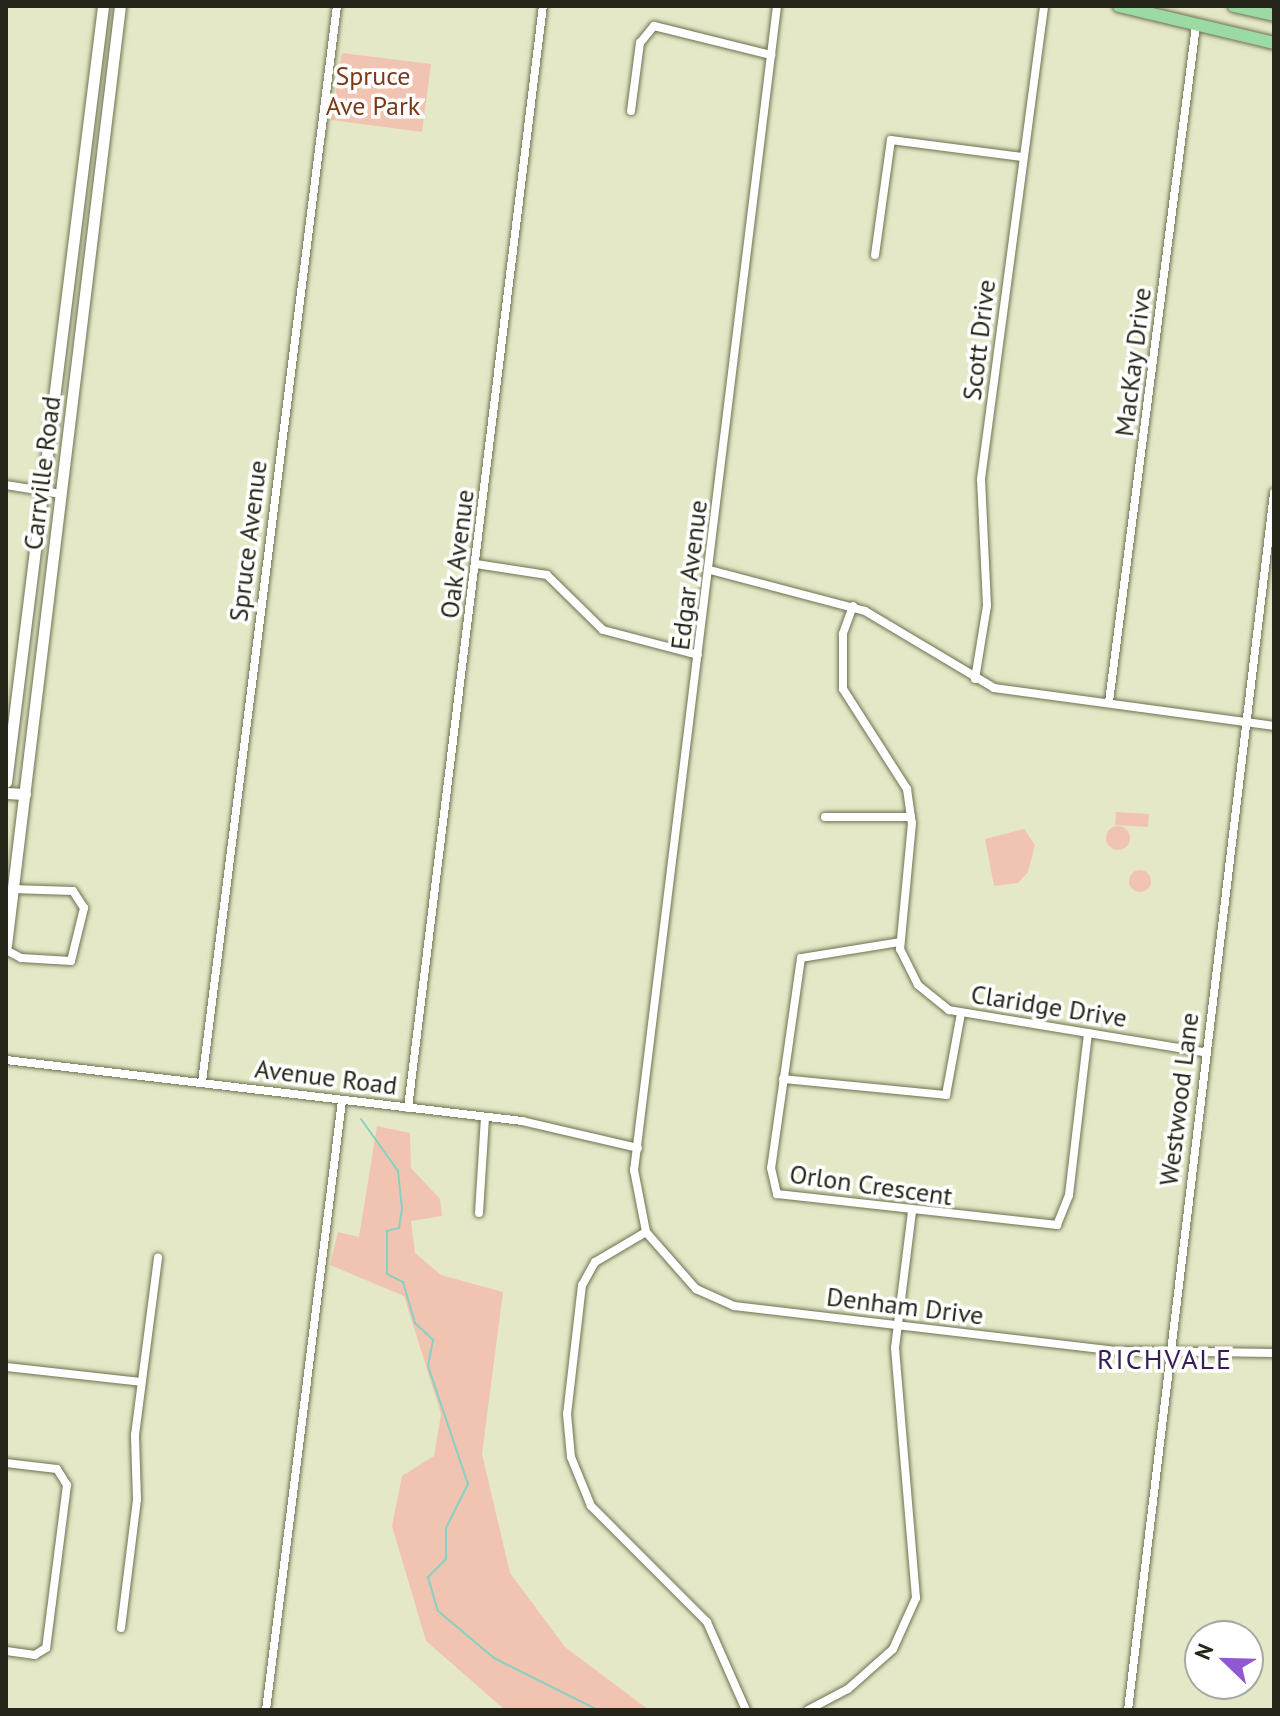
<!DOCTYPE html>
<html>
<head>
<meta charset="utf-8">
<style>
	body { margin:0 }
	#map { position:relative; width:1280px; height:1716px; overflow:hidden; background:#e5e8c6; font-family:"PT Sans",sans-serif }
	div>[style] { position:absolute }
	.green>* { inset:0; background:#f1c4b1 }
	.round { border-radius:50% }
	.stream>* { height:2px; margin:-1px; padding:0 1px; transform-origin:1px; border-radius:1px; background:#87d1c2 }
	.roads { filter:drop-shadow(0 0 2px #6e7152) drop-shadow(0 0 2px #6e7152) }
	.street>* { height:8px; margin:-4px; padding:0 4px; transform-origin:4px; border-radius:4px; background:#fff }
	.secondary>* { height:11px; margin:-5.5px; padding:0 5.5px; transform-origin:5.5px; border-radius:5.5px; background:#fff }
	.primary>* { height:12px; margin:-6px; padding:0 6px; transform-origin:6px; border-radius:6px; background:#9cdaa4 }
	span { translate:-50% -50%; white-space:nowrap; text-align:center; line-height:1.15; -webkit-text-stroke:7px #fff; paint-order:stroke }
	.park-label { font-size:26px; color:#7d3815 }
	.street-label { font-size:26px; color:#252619 }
	.neighbourhood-label { font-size:28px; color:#391d56; letter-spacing:2px }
	.frame { position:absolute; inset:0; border:8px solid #252619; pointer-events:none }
	.north { position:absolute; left:1184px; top:1620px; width:80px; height:80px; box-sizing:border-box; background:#fff; border:2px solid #a8a8a3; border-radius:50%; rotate:293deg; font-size:22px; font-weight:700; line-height:32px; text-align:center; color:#252619 }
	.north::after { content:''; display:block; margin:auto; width:28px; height:36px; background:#9159d1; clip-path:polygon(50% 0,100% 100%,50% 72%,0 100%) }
</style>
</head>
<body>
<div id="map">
	<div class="green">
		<i style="clip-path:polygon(342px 53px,431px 64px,422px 132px,331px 120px)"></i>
		<i style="clip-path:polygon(1116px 812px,1149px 814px,1148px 827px,1115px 825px)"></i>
		<i class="round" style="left:1106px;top:826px;width:24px;height:24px"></i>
		<i style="clip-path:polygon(1024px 829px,1035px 845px,1028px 872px,1018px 883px,994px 886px,985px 839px)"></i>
		<i class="round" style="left:1129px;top:870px;width:22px;height:22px"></i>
		<i style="clip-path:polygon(377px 1126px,410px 1133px,411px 1168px,440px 1199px,442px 1216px,411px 1221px,415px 1253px,441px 1275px,503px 1292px,482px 1454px,510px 1573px,565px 1647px,649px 1710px,505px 1710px,426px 1641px,392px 1526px,402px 1476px,434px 1456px,441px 1414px,404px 1296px,330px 1265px,338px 1232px,359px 1237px)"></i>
	</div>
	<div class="stream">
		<i style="left:361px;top:1119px;width:64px;rotate:54.6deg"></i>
		<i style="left:398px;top:1171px;width:38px;rotate:84deg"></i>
		<i style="left:402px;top:1209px;width:19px;rotate:99deg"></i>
		<i style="left:399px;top:1228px;width:12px;rotate:166deg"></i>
		<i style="left:387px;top:1231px;width:43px;rotate:90deg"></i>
		<i style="left:387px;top:1274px;width:18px;rotate:27deg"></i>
		<i style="left:403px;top:1282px;width:43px;rotate:73.7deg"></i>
		<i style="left:415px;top:1323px;width:25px;rotate:43deg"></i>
		<i style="left:433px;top:1340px;width:26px;rotate:101deg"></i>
		<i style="left:428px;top:1366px;width:125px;rotate:71.3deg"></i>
		<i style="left:468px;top:1484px;width:49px;rotate:116.6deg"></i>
		<i style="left:446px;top:1528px;width:31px;rotate:90deg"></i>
		<i style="left:446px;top:1559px;width:25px;rotate:135deg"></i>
		<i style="left:428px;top:1577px;width:35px;rotate:74deg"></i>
		<i style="left:438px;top:1611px;width:73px;rotate:40deg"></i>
		<i style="left:494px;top:1658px;width:116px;rotate:26.6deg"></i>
	</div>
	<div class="roads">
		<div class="street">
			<i style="left:777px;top:6px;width:1173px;rotate:97deg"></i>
			<i style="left:634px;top:1170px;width:63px;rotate:79deg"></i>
			<i style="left:646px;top:1232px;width:76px;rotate:48.7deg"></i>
			<i style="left:696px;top:1289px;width:42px;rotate:24.1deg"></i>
			<i style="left:734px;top:1306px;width:387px;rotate:6.7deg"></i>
			<i style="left:1118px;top:1351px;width:156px;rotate:0.7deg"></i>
			<i style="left:631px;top:111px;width:69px;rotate:-82.5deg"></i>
			<i style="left:640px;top:43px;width:22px;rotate:-51deg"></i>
			<i style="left:654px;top:26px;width:121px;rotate:13.9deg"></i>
			<i style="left:875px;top:255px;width:116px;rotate:-82.1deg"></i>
			<i style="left:891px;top:140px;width:132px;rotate:7.4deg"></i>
			<i style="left:6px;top:485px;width:56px;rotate:9.3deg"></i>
			<i style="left:476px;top:564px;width:72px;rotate:8.8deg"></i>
			<i style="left:547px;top:575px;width:78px;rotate:44.5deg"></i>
			<i style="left:603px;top:630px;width:98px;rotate:14.7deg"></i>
			<i style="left:710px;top:570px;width:160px;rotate:14.8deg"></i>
			<i style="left:865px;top:611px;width:150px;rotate:30.8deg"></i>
			<i style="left:994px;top:688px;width:283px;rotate:7.7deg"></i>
			<i style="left:853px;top:606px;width:30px;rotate:110deg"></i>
			<i style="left:843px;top:634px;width:55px;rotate:90deg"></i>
			<i style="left:843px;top:689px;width:119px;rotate:57.4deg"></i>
			<i style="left:907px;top:789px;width:34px;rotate:82deg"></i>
			<i style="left:912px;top:823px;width:127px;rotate:95.4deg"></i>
			<i style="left:900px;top:949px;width:40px;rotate:63.4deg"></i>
			<i style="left:918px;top:985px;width:40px;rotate:39deg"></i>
			<i style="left:949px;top:1010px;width:258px;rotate:9.4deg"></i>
			<i style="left:975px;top:679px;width:74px;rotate:-80.7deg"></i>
			<i style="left:987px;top:606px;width:127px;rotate:-92.7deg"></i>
			<i style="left:981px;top:479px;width:477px;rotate:-82.4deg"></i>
			<i style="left:1109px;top:702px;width:682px;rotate:-82.67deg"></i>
			<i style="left:825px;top:817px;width:86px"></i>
			<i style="left:900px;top:942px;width:100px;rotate:170.8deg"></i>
			<i style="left:801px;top:958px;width:212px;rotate:98.1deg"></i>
			<i style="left:771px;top:1168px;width:27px;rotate:77deg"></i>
			<i style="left:777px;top:1194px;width:282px;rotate:6.3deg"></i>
			<i style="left:1057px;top:1225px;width:32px;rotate:-68deg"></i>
			<i style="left:1069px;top:1195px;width:163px;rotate:-83.3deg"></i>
			<i style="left:6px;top:950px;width:17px;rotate:28deg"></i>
			<i style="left:21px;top:958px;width:50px;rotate:3.4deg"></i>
			<i style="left:71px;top:961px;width:55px;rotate:-76.2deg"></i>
			<i style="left:84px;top:908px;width:20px;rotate:-123deg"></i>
			<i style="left:73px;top:891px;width:61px;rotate:-178.1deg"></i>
			<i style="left:6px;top:1060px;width:520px;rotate:6.74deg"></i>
			<i style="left:522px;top:1121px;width:119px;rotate:13.1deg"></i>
			<i style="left:783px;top:1079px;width:164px;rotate:5.6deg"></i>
			<i style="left:946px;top:1095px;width:83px;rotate:-79.6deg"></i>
			<i style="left:202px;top:1082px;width:1084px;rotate:-82.85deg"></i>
			<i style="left:408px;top:1108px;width:1110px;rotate:-83.02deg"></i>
			<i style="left:479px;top:1213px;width:96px;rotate:-86.4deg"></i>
			<i style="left:646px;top:1232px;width:59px;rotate:149.5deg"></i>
			<i style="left:595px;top:1262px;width:26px;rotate:119deg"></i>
			<i style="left:582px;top:1285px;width:130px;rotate:96.6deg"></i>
			<i style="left:567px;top:1414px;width:43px;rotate:84.7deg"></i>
			<i style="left:571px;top:1457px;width:53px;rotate:67.8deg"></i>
			<i style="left:591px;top:1506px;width:164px;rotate:45deg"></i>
			<i style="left:707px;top:1622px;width:96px;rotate:66.1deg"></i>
			<i style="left:6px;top:1367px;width:136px;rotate:6.3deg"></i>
			<i style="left:6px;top:1463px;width:51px;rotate:6.7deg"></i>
			<i style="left:57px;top:1469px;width:19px;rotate:58deg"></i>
			<i style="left:67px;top:1485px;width:164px;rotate:97.3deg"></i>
			<i style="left:46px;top:1648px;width:13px;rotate:148deg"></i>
			<i style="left:35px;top:1655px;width:29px;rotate:-172deg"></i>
			<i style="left:121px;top:1628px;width:129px;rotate:-82.9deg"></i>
			<i style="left:137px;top:1500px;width:65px;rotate:-91.8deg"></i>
			<i style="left:135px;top:1435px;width:179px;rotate:-82.6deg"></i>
			<i style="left:266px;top:1710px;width:614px;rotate:-82.89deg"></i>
			<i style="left:808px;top:1710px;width:45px;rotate:-27.7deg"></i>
			<i style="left:848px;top:1689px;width:60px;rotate:-41.6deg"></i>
			<i style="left:893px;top:1649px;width:56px;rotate:-65.7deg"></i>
			<i style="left:916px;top:1598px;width:251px;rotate:-94.8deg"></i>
			<i style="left:895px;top:1348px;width:137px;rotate:-82.9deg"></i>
			<i style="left:1128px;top:1710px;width:1226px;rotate:-83.16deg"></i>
		</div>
		<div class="secondary">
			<i style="left:6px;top:782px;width:782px;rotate:-82.87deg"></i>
			<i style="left:6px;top:793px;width:19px;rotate:3deg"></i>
			<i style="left:6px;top:945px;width:946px;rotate:-83.08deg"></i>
		</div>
		<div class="primary">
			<i style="left:1119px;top:6px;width:159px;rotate:13.4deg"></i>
			<i style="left:1234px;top:6px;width:41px;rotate:12.7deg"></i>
		</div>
	</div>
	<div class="park-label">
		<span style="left:373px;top:91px">Spruce<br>Ave Park</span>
	</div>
	<div class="street-label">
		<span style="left:979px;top:340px;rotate:-83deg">Scott Drive</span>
		<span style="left:1133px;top:362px;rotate:-83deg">MacKay Drive</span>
		<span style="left:42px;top:473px;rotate:-83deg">Carrville Road</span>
		<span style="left:248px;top:541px;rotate:-83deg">Spruce Avenue</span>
		<span style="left:457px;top:554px;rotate:-83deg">Oak Avenue</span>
		<span style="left:689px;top:575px;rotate:-83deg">Edgar Avenue</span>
		<span style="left:1049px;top:1006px;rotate:9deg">Claridge Drive</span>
		<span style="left:326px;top:1077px;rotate:7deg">Avenue Road</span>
		<span style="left:1179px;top:1099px;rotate:-83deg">Westwood Lane</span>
		<span style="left:871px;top:1185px;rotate:8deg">Orlon Crescent</span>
		<span style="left:905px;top:1306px;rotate:7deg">Denham Drive</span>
	</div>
	<div class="neighbourhood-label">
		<span style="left:1165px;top:1359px">RICHVALE</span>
	</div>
	<div class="frame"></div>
	<div class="north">N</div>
</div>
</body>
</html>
